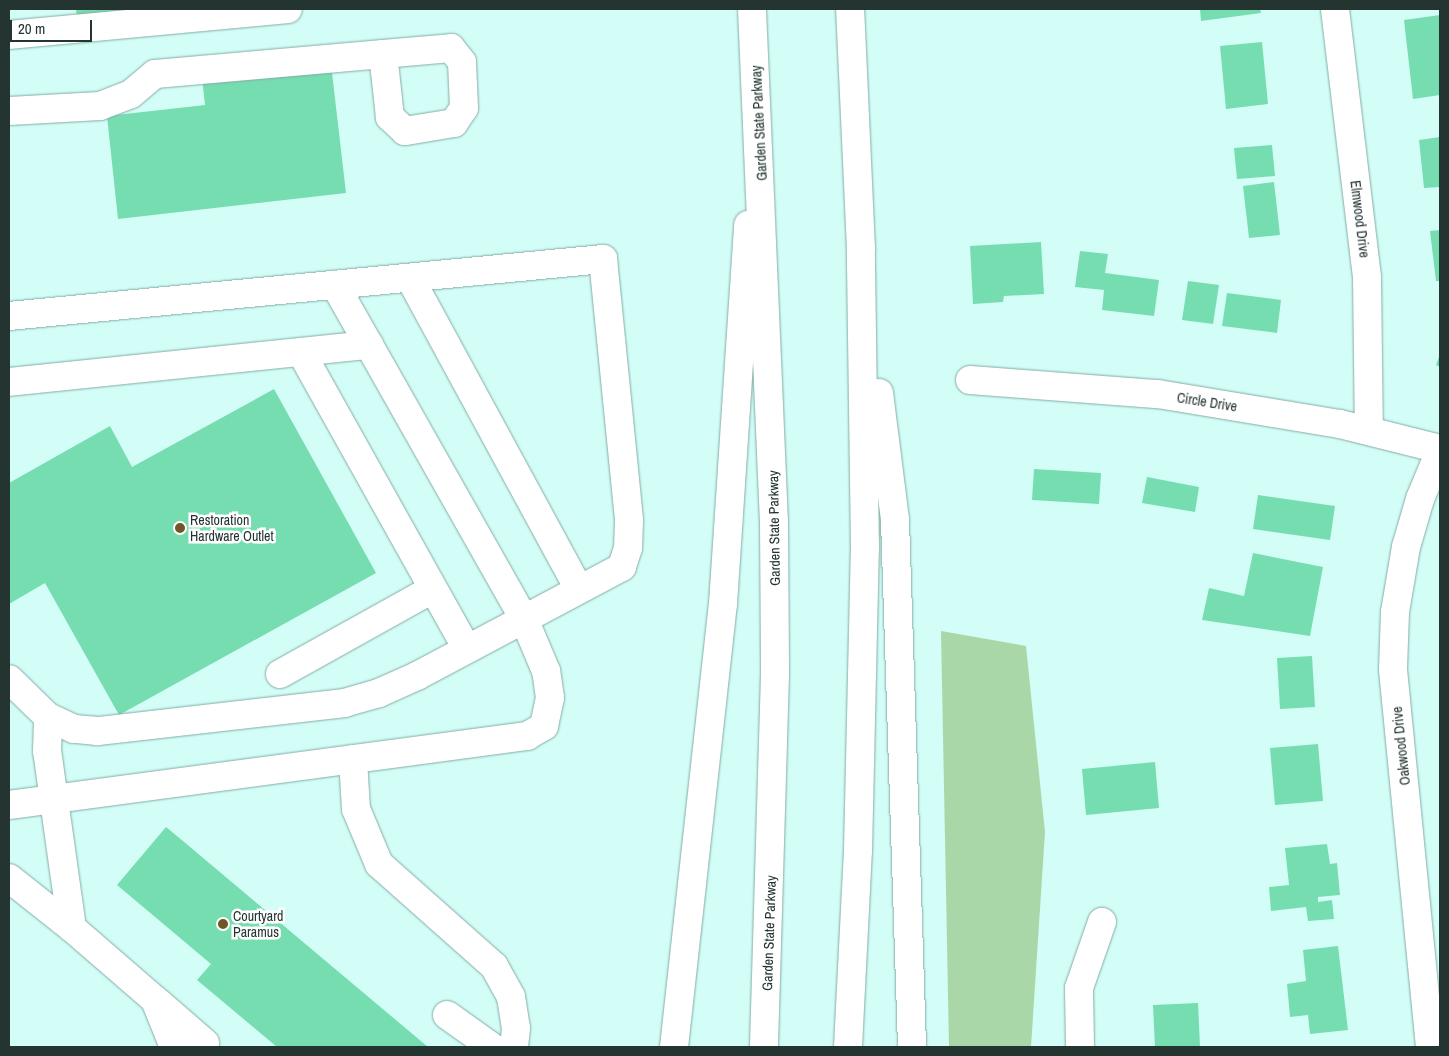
<!DOCTYPE html>
<html>
<head>
<meta charset="utf-8">
<style>
	body { margin:0 }
	#map { position:relative; width:1449px; height:1056px; overflow:hidden; background:#d3fef7; font-family:"Archivo Narrow",sans-serif }
	div>[style] { position:absolute }
	.green>* { inset:0; background:#aad7a7 }
	.building>* { inset:0; background:#76ddb0 }
	.roads { filter:drop-shadow(0 0 1px #83aca5) drop-shadow(0 0 1px #83aca5) }
	.minor>* { height:28px; margin:-14px; padding:0 14px; transform-origin:14px; border-radius:14px; background:#fff }
	.highway>* { height:28px; margin:-14px; padding:0 14px; transform-origin:14px; border-radius:14px; background:#fff }
	.dots>* { width:14px; height:14px; translate:-50% -50%; box-sizing:border-box; border:2px solid #fff; border-radius:50% }
	span { translate:-50% -50%; white-space:nowrap; text-align:center; line-height:1.15; -webkit-text-stroke:5px #fff; paint-order:stroke }
	.street-label { font-size:14px; color:#233431 }
	.poi-label { font-size:14px; color:#233431 }
	.left { translate:0 -50%; text-align:left }
	.frame { position:absolute; inset:0; border:10px solid #233431; pointer-events:none }
	.scale { position:absolute; left:10px; top:20px; width:82px; height:22px; box-sizing:border-box; border:2px solid #233431; border-top:0; padding-left:6px; font-size:15px; line-height:18px; white-space:nowrap; color:#233431; -webkit-text-stroke:4px #fff; paint-order:stroke }
</style>
</head>
<body>
<div id="map">
	<div class="green">
		<i style="clip-path:polygon(941px 631px,1026px 646px,1045px 832px,1031px 1047px,949px 1047px)"></i>
	</div>
	<div class="building">
		<i style="clip-path:polygon(76px 9px,171px 9px,77px 20px)"></i>
		<i style="clip-path:polygon(1200px 9px,1260px 9px,1261px 13px,1201px 21px)"></i>
		<i style="clip-path:polygon(1440px 15px,1440px 95px,1413px 99px,1404px 20px)"></i>
		<i style="clip-path:polygon(1262px 42px,1268px 104px,1226px 109px,1220px 46px)"></i>
		<i style="clip-path:polygon(331px 64px,346px 193px,118px 219px,107px 116px,205px 105px,202px 78px)"></i>
		<i style="clip-path:polygon(1440px 137px,1440px 187px,1424px 188px,1419px 140px)"></i>
		<i style="clip-path:polygon(1272px 145px,1275px 176px,1237px 179px,1234px 148px)"></i>
		<i style="clip-path:polygon(1274px 182px,1280px 235px,1249px 238px,1243px 186px)"></i>
		<i style="clip-path:polygon(1440px 230px,1440px 281px,1436px 281px,1430px 231px)"></i>
		<i style="clip-path:polygon(1041px 242px,1044px 294px,1004px 296px,1003px 302px,973px 304px,970px 246px)"></i>
		<i style="clip-path:polygon(1080px 251px,1108px 254px,1105px 273px,1159px 280px,1154px 316px,1102px 310px,1104px 290px,1075px 287px)"></i>
		<i style="clip-path:polygon(1188px 281px,1219px 285px,1213px 324px,1182px 320px)"></i>
		<i style="clip-path:polygon(1227px 293px,1281px 300px,1277px 333px,1222px 326px)"></i>
		<i style="clip-path:polygon(1440px 354px,1440px 367px,1436px 365px)"></i>
		<i style="clip-path:polygon(274px 389px,376px 573px,119px 715px,45px 583px,9px 604px,9px 483px,110px 426px,132px 467px)"></i>
		<i style="clip-path:polygon(1034px 469px,1101px 473px,1099px 504px,1032px 500px)"></i>
		<i style="clip-path:polygon(1147px 477px,1199px 487px,1195px 512px,1142px 503px)"></i>
		<i style="clip-path:polygon(1258px 495px,1335px 506px,1330px 540px,1253px 529px)"></i>
		<i style="clip-path:polygon(1253px 553px,1323px 567px,1310px 636px,1202px 620px,1209px 588px,1244px 596px)"></i>
		<i style="clip-path:polygon(1312px 656px,1315px 707px,1280px 709px,1277px 658px)"></i>
		<i style="clip-path:polygon(1318px 744px,1323px 801px,1275px 805px,1270px 748px)"></i>
		<i style="clip-path:polygon(1155px 762px,1159px 808px,1086px 815px,1082px 769px)"></i>
		<i style="clip-path:polygon(166px 827px,183px 841px,428px 1047px,277px 1047px,197px 980px,211px 964px,117px 885px)"></i>
		<i style="clip-path:polygon(1327px 844px,1330px 864px,1337px 863px,1340px 895px,1318px 897px,1318px 902px,1332px 900px,1334px 919px,1308px 921px,1306px 907px,1271px 911px,1269px 887px,1289px 885px,1285px 848px)"></i>
		<i style="clip-path:polygon(1338px 946px,1348px 1030px,1310px 1034px,1308px 1015px,1290px 1017px,1287px 984px,1306px 981px,1303px 950px)"></i>
		<i style="clip-path:polygon(1198px 1003px,1200px 1047px,1155px 1047px,1153px 1005px)"></i>
	</div>
	<div class="roads">
		<div class="minor">
			<i style="left:1335px;top:9px;width:270px;rotate:83.2deg"></i>
			<i style="left:1367px;top:277px;width:153px;rotate:89.3deg"></i>
			<i style="left:9px;top:35px;width:280px;rotate:-5.3deg"></i>
			<i style="left:9px;top:111px;width:91px;rotate:-3.1deg"></i>
			<i style="left:100px;top:106px;width:33px;rotate:-21deg"></i>
			<i style="left:131px;top:94px;width:31px;rotate:-40deg"></i>
			<i style="left:155px;top:74px;width:229px;rotate:-5deg"></i>
			<i style="left:383px;top:54px;width:68px;rotate:-5deg"></i>
			<i style="left:451px;top:48px;width:18px;rotate:52deg"></i>
			<i style="left:462px;top:62px;width:46px;rotate:87.5deg"></i>
			<i style="left:464px;top:108px;width:18px;rotate:124deg"></i>
			<i style="left:454px;top:123px;width:50px;rotate:170.7deg"></i>
			<i style="left:405px;top:131px;width:21px;rotate:-137deg"></i>
			<i style="left:390px;top:117px;width:63px;rotate:-96.3deg"></i>
			<i style="left:410px;top:278px;width:354px;rotate:61.5deg"></i>
			<i style="left:9px;top:316px;width:597px;rotate:-5.48deg"></i>
			<i style="left:603px;top:259px;width:263px;rotate:84.3deg"></i>
			<i style="left:629px;top:521px;width:27px;rotate:92deg"></i>
			<i style="left:628px;top:548px;width:20px;rotate:108deg"></i>
			<i style="left:622px;top:567px;width:232px;rotate:152deg"></i>
			<i style="left:417px;top:676px;width:42px;rotate:155.9deg"></i>
			<i style="left:379px;top:693px;width:35px;rotate:164deg"></i>
			<i style="left:345px;top:703px;width:249px;rotate:173.5deg"></i>
			<i style="left:98px;top:731px;width:24px;rotate:-175deg"></i>
			<i style="left:74px;top:729px;width:29px;rotate:-155deg"></i>
			<i style="left:48px;top:717px;width:54px;rotate:-135.7deg"></i>
			<i style="left:301px;top:352px;width:340px;rotate:60.8deg"></i>
			<i style="left:970px;top:380px;width:189px;rotate:4.3deg"></i>
			<i style="left:1158px;top:394px;width:184px;rotate:9.4deg"></i>
			<i style="left:1340px;top:424px;width:103px;rotate:14deg"></i>
			<i style="left:9px;top:382px;width:362px;rotate:-5.9deg"></i>
			<i style="left:280px;top:674px;width:175px;rotate:-29.1deg"></i>
			<i style="left:353px;top:759px;width:50px;rotate:86.6deg"></i>
			<i style="left:356px;top:809px;width:60px;rotate:67.3deg"></i>
			<i style="left:379px;top:864px;width:154px;rotate:41.6deg"></i>
			<i style="left:494px;top:966px;width:35px;rotate:61deg"></i>
			<i style="left:511px;top:997px;width:31px;rotate:81deg"></i>
			<i style="left:516px;top:1028px;width:19px;rotate:96deg"></i>
			<i style="left:9px;top:805px;width:523px;rotate:-7.59deg"></i>
			<i style="left:527px;top:736px;width:20px;rotate:-30deg"></i>
			<i style="left:544px;top:726px;width:29px;rotate:-78deg"></i>
			<i style="left:550px;top:698px;width:27px;rotate:-98deg"></i>
			<i style="left:546px;top:671px;width:56px;rotate:-112.9deg"></i>
			<i style="left:524px;top:619px;width:384px;rotate:-119.5deg"></i>
			<i style="left:9px;top:878px;width:80px;rotate:38.4deg"></i>
			<i style="left:72px;top:928px;width:179px;rotate:-98deg"></i>
			<i style="left:47px;top:751px;width:34px;rotate:-88deg"></i>
			<i style="left:72px;top:928px;width:110px;rotate:40.9deg"></i>
			<i style="left:155px;top:1000px;width:51px;rotate:68deg"></i>
			<i style="left:159px;top:1003px;width:61px;rotate:41deg"></i>
			<i style="left:447px;top:1015px;width:55px;rotate:35.4deg"></i>
			<i style="left:1080px;top:1047px;width:59px;rotate:-91deg"></i>
			<i style="left:1079px;top:988px;width:70px;rotate:-70.8deg"></i>
			<i style="left:1430px;top:1047px;width:380px;rotate:-95.6deg"></i>
			<i style="left:1393px;top:669px;width:57px;rotate:-88deg"></i>
			<i style="left:1395px;top:612px;width:66px;rotate:-80.4deg"></i>
			<i style="left:1406px;top:547px;width:50px;rotate:-73.7deg"></i>
			<i style="left:1420px;top:499px;width:52px;rotate:-67.4deg"></i>
		</div>
		<div class="highway">
			<i style="left:752px;top:9px;width:514px;rotate:87.55deg"></i>
			<i style="left:774px;top:523px;width:151px;rotate:89.6deg"></i>
			<i style="left:775px;top:674px;width:373px;rotate:91.7deg"></i>
			<i style="left:879px;top:393px;width:128px;rotate:82.8deg"></i>
			<i style="left:895px;top:520px;width:527px;rotate:88.15deg"></i>
			<i style="left:674px;top:1047px;width:446px;rotate:-83.7deg"></i>
			<i style="left:723px;top:604px;width:380px;rotate:-86.2deg"></i>
			<i style="left:848px;top:1047px;width:196px;rotate:-87.1deg"></i>
			<i style="left:858px;top:851px;width:301px;rotate:-88.7deg"></i>
			<i style="left:865px;top:550px;width:301px;rotate:-90.8deg"></i>
			<i style="left:861px;top:249px;width:240px;rotate:-92.6deg"></i>
		</div>
	</div>
	<div class="dots">
		<i style="left:180px;top:528px;background:#6f5728"></i>
		<i style="left:223px;top:924px;background:#6f5728"></i>
	</div>
	<div class="street-label">
		<span style="left:759px;top:123px;rotate:-93deg">Garden State Parkway</span>
		<span style="left:1360px;top:219px;rotate:83deg">Elmwood Drive</span>
		<span style="left:1207px;top:402px;rotate:9deg">Circle Drive</span>
		<span style="left:774px;top:528px;rotate:-91deg">Garden State Parkway</span>
		<span style="left:1401px;top:746px;rotate:-96deg">Oakwood Drive</span>
		<span style="left:769px;top:933px;rotate:-88deg">Garden State Parkway</span>
	</div>
	<div class="poi-label">
		<span class="left" style="left:190px;top:528px">Restoration<br>Hardware Outlet</span>
		<span class="left" style="left:233px;top:924px">Courtyard<br>Paramus</span>
	</div>
	<div class="frame"></div>
	<div class="scale">20 m</div>
</div>
</body>
</html>
